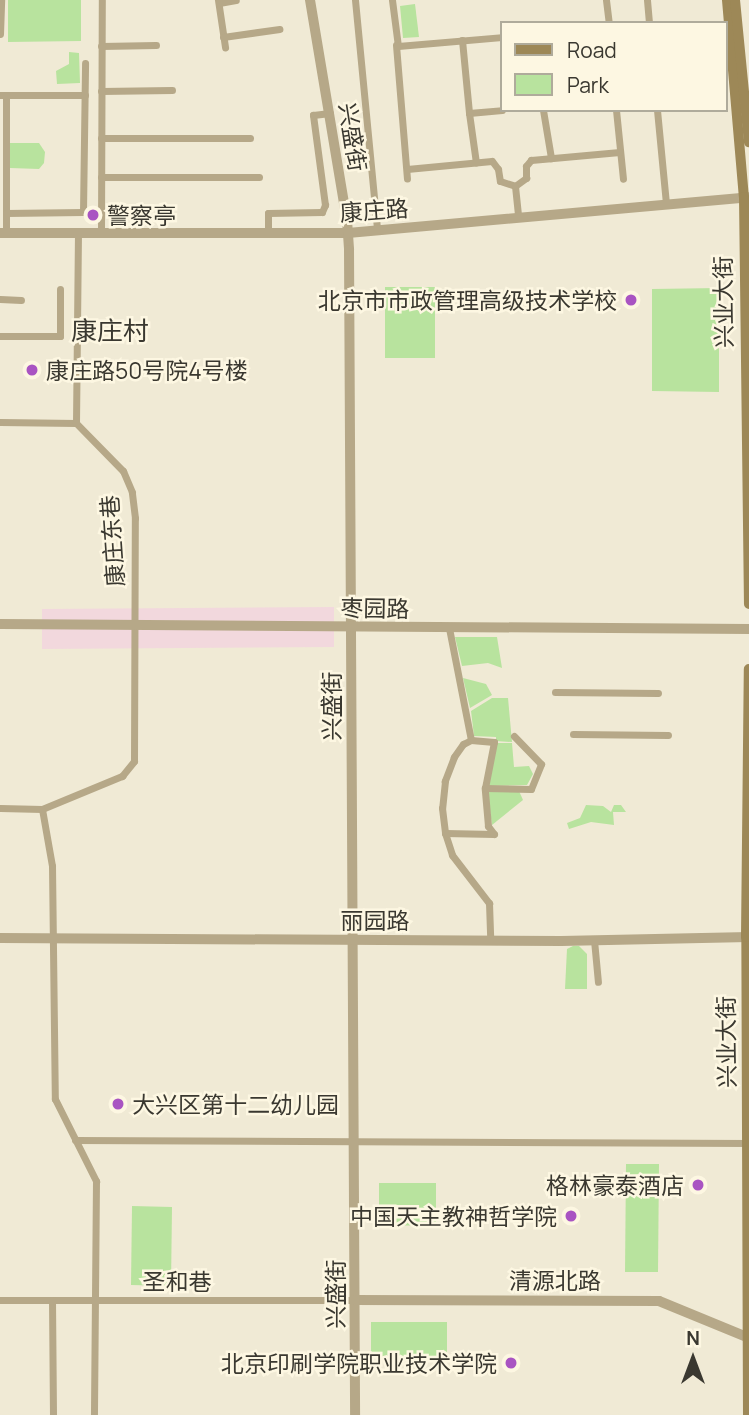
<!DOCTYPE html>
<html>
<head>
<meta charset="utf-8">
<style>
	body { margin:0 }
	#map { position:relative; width:749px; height:1415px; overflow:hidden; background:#f0ead5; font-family:Manrope,"Noto Sans SC",sans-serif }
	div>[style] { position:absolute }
	.commercial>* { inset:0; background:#f2d8dd }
	.green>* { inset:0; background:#b8e39e }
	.minor>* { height:7px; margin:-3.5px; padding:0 3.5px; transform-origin:3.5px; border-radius:3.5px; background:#b6a888 }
	.tertiary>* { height:10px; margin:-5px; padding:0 5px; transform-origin:5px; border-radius:5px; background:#b6a888 }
	.secondary>* { height:10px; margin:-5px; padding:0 5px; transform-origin:5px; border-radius:5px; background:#9d8857 }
	.dots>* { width:19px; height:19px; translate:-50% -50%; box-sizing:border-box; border:4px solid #fdf7e2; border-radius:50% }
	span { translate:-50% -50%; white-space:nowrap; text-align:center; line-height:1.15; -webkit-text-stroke:5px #fdf7e2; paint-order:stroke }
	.street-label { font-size:23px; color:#3a3830 }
	.poi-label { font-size:23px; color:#3a3830 }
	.left { translate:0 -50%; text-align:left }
	.right { translate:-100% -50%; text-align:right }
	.quarter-label { font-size:26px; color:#3a3830 }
	.legend { position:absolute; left:500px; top:21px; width:228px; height:91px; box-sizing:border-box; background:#fdf7e2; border:2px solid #afab9b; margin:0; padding:9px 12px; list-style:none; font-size:21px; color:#3a3830 }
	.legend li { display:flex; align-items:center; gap:14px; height:35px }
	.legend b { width:35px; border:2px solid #afab9b }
	.north { position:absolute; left:658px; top:1324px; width:70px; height:70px; -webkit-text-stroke:5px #fdf7e2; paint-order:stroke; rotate:0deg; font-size:19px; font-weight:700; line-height:28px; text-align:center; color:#3a3830 }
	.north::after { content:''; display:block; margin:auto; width:24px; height:32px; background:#3a3830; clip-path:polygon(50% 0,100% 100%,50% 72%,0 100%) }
</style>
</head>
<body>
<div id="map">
	<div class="commercial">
		<i style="clip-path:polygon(334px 607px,334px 647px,42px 649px,42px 609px)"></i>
	</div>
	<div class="green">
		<i style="clip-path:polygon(8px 0,81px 0,81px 41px,8px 42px)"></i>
		<i style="clip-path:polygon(415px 4px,419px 37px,403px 38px,400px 6px)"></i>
		<i style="clip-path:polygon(69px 52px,79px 53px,80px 83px,57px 84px,56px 71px,69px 64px)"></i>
		<i style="clip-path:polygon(10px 143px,39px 143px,45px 152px,44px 163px,39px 169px,10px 168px)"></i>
		<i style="clip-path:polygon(385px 287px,435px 287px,435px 358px,385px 358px)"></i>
		<i style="clip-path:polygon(719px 288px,719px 392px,652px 391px,652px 289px)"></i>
		<i style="clip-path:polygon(455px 637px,497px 637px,502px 668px,488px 663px,462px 666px)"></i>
		<i style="clip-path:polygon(463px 678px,486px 684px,492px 695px,470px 708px)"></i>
		<i style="clip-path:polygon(492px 698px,508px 698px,512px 742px,496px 741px,496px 737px,474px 736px,471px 711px)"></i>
		<i style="clip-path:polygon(495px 743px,512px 743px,514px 767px,529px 766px,533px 774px,527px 785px,487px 786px)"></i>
		<i style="clip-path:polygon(487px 791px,519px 791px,523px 800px,492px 825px)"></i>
		<i style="clip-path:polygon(586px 805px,603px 806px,611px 812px,614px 805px,621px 805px,626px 812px,613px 812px,614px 825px,591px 822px,569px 829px,567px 823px,580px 818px)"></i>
		<i style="clip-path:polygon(573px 946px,579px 946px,587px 954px,587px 989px,565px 989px,567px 949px)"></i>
		<i style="clip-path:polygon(626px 1164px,659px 1164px,658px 1272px,625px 1272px)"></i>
		<i style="clip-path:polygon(379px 1183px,436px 1183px,436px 1226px,379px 1225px)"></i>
		<i style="clip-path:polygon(132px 1206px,172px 1207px,171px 1286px,131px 1285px)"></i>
		<i style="clip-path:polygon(371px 1322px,447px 1322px,447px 1358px,371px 1358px)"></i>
	</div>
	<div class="minor">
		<i style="left:218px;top:0;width:48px;rotate:81.5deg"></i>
		<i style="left:355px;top:0;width:231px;rotate:84.5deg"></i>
		<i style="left:392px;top:0;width:46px;rotate:82.6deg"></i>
		<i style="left:398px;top:46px;width:104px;rotate:-4.9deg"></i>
		<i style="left:606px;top:0;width:23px;rotate:83deg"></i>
		<i style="left:647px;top:0;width:23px;rotate:85deg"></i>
		<i style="left:219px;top:3px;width:17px;rotate:-10deg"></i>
		<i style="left:0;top:34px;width:34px;rotate:-88deg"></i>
		<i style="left:223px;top:37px;width:57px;rotate:-8.1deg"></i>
		<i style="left:462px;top:40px;width:73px;rotate:84.5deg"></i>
		<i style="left:469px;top:113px;width:33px;rotate:-5deg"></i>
		<i style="left:396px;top:45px;width:134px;rotate:85.3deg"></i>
		<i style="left:101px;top:46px;width:55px;rotate:-1deg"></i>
		<i style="left:101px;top:91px;width:71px;rotate:-0.8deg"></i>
		<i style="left:0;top:95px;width:85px"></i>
		<i style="left:6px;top:95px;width:138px;rotate:90deg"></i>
		<i style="left:543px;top:110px;width:49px;rotate:80.5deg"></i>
		<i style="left:616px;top:110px;width:69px;rotate:84.2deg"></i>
		<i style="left:657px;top:110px;width:93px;rotate:84.5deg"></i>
		<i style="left:469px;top:113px;width:50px;rotate:82deg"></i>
		<i style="left:101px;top:138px;width:149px"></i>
		<i style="left:407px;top:169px;width:85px;rotate:-5.4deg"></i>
		<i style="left:492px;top:161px;width:10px;rotate:53deg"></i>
		<i style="left:498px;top:169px;width:12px;rotate:81deg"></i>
		<i style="left:500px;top:181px;width:16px;rotate:18deg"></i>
		<i style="left:515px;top:186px;width:14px;rotate:-36deg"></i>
		<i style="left:526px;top:178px;width:12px;rotate:-90deg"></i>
		<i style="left:526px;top:166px;width:8px;rotate:-50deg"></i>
		<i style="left:531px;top:160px;width:89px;rotate:-5.1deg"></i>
		<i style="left:101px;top:177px;width:158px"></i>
		<i style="left:515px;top:186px;width:30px;rotate:84deg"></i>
		<i style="left:6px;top:213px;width:77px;rotate:-0.7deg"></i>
		<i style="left:83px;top:212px;width:149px;rotate:-89.2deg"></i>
		<i style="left:101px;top:233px;width:233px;rotate:-89.8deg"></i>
		<i style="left:268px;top:233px;width:20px;rotate:-90deg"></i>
		<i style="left:268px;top:213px;width:54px;rotate:-1.1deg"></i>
		<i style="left:322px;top:212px;width:8px;rotate:-67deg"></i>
		<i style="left:325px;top:205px;width:91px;rotate:-97.6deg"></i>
		<i style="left:313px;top:115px;width:17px;rotate:-7deg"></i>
		<i style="left:0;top:299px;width:21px;rotate:3deg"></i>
		<i style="left:0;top:336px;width:60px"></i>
		<i style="left:60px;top:336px;width:47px;rotate:-90deg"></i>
		<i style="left:0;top:422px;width:76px;rotate:0.8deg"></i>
		<i style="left:449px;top:628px;width:114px;rotate:78.9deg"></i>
		<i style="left:471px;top:740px;width:9px;rotate:153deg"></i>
		<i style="left:463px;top:744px;width:16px;rotate:125deg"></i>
		<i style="left:454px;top:757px;width:26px;rotate:111deg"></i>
		<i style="left:445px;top:781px;width:27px;rotate:96deg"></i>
		<i style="left:442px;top:808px;width:25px;rotate:83deg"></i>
		<i style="left:445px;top:833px;width:23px;rotate:72deg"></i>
		<i style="left:452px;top:855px;width:61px;rotate:52.4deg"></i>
		<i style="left:489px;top:903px;width:37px;rotate:88deg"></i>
		<i style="left:555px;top:692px;width:103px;rotate:0.6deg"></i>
		<i style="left:573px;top:734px;width:95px;rotate:0.6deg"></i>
		<i style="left:471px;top:740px;width:23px;rotate:5deg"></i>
		<i style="left:494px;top:742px;width:47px;rotate:101.1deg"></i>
		<i style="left:0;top:808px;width:42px;rotate:1.4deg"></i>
		<i style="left:42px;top:809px;width:87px;rotate:-22.4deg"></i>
		<i style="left:122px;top:776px;width:19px;rotate:-51deg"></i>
		<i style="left:134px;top:761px;width:243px;rotate:-89.8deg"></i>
		<i style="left:135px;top:518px;width:26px;rotate:-97deg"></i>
		<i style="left:132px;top:492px;width:23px;rotate:-113deg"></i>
		<i style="left:123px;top:471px;width:67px;rotate:-134.4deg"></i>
		<i style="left:76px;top:423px;width:190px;rotate:-89.4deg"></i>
		<i style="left:42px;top:809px;width:58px;rotate:80deg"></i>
		<i style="left:52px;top:866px;width:233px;rotate:89.3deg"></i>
		<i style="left:55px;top:1099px;width:92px;rotate:63.4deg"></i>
		<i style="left:96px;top:1181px;width:234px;rotate:90.5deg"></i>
		<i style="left:445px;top:833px;width:49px;rotate:1.2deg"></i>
		<i style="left:494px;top:834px;width:10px;rotate:-127deg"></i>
		<i style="left:488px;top:826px;width:38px;rotate:-95deg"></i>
		<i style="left:485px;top:788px;width:46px;rotate:1.2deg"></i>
		<i style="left:531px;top:789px;width:27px;rotate:-68deg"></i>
		<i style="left:541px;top:764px;width:39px;rotate:-134deg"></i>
		<i style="left:594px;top:940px;width:42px;rotate:84.6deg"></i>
		<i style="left:75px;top:1140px;width:673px;rotate:0.26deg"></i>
		<i style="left:0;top:1300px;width:354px"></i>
		<i style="left:52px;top:1300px;width:115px;rotate:89.5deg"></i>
	</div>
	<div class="tertiary">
		<i style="left:310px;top:0;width:223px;rotate:80.5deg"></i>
		<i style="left:347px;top:220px;width:30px;rotate:86deg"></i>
		<i style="left:349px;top:250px;width:1165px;rotate:89.7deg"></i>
		<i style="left:0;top:233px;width:348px"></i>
		<i style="left:348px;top:233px;width:403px;rotate:-5.1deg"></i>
		<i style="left:0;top:624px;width:749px;rotate:0.38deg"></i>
		<i style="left:0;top:938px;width:561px;rotate:0.31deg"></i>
		<i style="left:561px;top:941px;width:188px;rotate:-1.2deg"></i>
		<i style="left:354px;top:1300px;width:305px;rotate:0.2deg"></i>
		<i style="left:659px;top:1301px;width:97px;rotate:22.3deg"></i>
	</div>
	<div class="secondary">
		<i style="left:727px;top:0;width:198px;rotate:85.1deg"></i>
		<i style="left:744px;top:197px;width:407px;rotate:89.3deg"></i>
		<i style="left:735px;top:0;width:143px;rotate:84.4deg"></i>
		<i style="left:748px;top:1415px;width:478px;rotate:-90.2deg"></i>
		<i style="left:746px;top:937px;width:268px;rotate:-89.4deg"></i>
	</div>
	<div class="dots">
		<i style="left:93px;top:215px;background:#a954c2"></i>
		<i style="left:631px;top:300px;background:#a954c2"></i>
		<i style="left:32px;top:370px;background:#a954c2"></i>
		<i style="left:118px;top:1104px;background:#a954c2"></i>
		<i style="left:698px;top:1185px;background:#a954c2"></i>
		<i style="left:571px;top:1216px;background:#a954c2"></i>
		<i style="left:511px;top:1363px;background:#a954c2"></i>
	</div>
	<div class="street-label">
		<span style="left:353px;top:137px;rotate:81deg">兴盛街</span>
		<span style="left:374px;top:210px;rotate:-4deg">康庄路</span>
		<span style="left:723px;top:302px;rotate:-91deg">兴业大街</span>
		<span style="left:112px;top:541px;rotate:-94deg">康庄东巷</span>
		<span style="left:375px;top:608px;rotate:1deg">枣园路</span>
		<span style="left:331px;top:706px;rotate:-90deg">兴盛街</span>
		<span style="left:375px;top:920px">丽园路</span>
		<span style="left:726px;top:1042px;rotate:-91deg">兴业大街</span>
		<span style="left:555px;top:1280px">清源北路</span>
		<span style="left:177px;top:1281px">圣和巷</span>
		<span style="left:335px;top:1294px;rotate:-90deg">兴盛街</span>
	</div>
	<div class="poi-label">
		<span class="left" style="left:107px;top:215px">警察亭</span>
		<span class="right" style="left:617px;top:300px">北京市市政管理高级技术学校</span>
		<span class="left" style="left:46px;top:370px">康庄路50号院4号楼</span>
		<span class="left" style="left:132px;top:1104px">大兴区第十二幼儿园</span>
		<span class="right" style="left:684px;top:1185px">格林豪泰酒店</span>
		<span class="right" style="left:557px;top:1216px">中国天主教神哲学院</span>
		<span class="right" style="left:497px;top:1363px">北京印刷学院职业技术学院</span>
	</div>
	<div class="quarter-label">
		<span style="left:110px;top:331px">康庄村</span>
	</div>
	<ul class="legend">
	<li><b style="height:9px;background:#9d8857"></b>Road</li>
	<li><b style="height:19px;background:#b8e39e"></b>Park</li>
	</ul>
	<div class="north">N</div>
</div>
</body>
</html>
